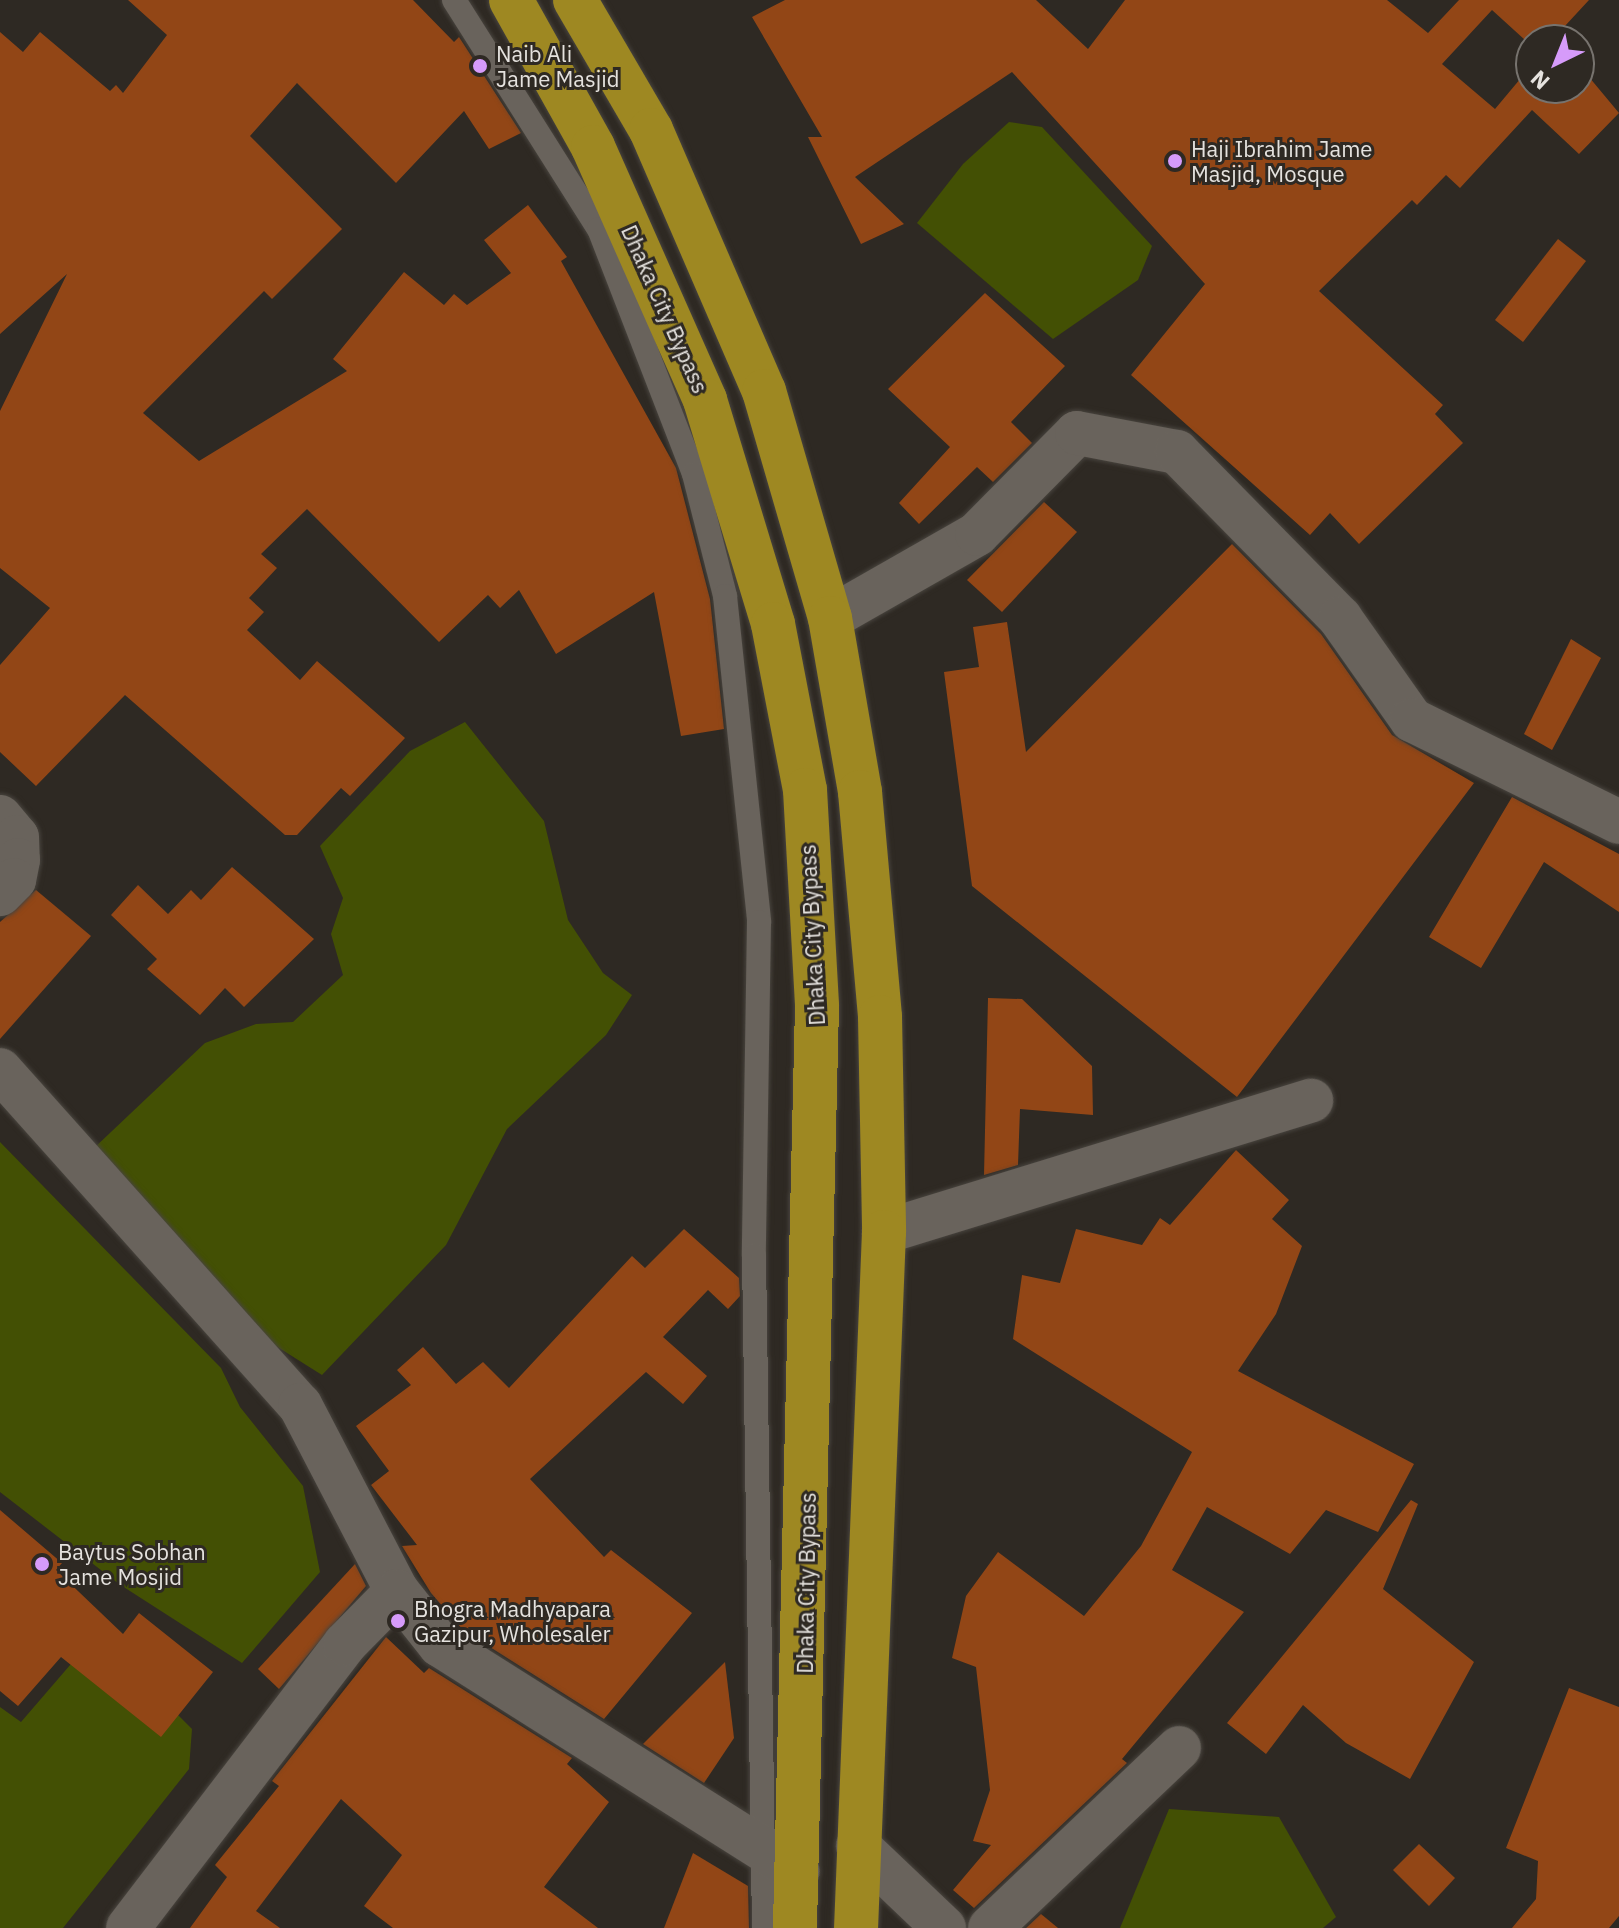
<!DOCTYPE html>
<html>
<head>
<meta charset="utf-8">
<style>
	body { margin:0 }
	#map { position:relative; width:1619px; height:1928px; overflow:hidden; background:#2e2923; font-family:"IBM Plex Sans",sans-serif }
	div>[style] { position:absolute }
	.water>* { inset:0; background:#435004 }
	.building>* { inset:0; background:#924616 }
	.roads { filter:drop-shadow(0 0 2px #48443e) drop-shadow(0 0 2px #48443e) }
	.lane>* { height:24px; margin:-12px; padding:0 12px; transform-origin:12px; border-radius:12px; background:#69635c }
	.street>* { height:44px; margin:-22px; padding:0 22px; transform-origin:22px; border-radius:22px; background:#69635c }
	.highway>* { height:44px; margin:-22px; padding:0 22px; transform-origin:22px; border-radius:22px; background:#9e8822 }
	.dots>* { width:22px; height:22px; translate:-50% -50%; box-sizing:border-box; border:4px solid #2e2923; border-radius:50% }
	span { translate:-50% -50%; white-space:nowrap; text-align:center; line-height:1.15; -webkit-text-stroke:6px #2e2923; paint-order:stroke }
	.poi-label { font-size:22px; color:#e5e2de }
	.left { translate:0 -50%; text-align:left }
	.street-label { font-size:22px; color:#e5e2de }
	.north { position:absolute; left:1515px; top:24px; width:80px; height:80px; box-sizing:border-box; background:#2e2923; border:2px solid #77736e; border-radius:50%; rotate:223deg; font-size:22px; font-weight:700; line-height:32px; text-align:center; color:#e5e2de }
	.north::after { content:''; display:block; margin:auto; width:28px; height:36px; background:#d69bfa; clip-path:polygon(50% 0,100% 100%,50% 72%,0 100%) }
</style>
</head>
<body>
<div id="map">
	<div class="water">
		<i style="clip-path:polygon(1009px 122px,1042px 127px,1152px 246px,1138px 280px,1053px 339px,917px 223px,963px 164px)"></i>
		<i style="clip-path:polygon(465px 722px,544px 821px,568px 920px,603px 973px,632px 995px,606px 1035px,507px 1129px,446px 1245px,322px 1375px,268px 1341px,93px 1149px,205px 1043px,256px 1024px,293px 1022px,343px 975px,331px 934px,343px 898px,320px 846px,410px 751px)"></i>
		<i style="clip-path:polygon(0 1142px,221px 1368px,240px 1407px,303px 1486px,320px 1572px,242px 1663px,119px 1584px,0 1492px)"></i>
		<i style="clip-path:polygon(83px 1650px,149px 1686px,192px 1729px,189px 1769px,63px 1928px,0 1928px,0 1707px,21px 1722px)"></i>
		<i style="clip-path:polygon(1169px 1809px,1279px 1817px,1336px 1917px,1323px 1928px,1120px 1928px)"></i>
	</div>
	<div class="building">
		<i style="clip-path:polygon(128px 0,413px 0,454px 42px,459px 37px,521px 133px,489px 149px,464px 111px,396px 183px,297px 83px,250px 136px,342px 229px,272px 299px,264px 291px,143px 413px,199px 461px,347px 371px,333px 359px,404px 272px,444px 305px,454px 294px,467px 305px,511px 273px,484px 240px,528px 205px,567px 257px,561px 261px,676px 468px,710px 599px,724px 729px,681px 736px,654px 592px,556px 654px,519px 590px,500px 608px,488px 595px,439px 642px,307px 509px,261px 554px,277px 568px,249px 598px,264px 612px,247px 630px,300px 680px,317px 661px,405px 738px,350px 796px,341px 788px,297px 835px,285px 835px,125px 695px,36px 786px,0 752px,0 665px,50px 608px,0 568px,0 411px,67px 274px,0 334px,0 32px,23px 52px,40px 32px,110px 91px,116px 85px,123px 93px,167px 35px)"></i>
		<i style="clip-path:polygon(785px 0,1036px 0,1088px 49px,1125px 0,1387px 0,1428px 33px,1459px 0,1589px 0,1552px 40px,1525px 40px,1492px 10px,1442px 64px,1495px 109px,1531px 66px,1531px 88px,1579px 88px,1579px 65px,1619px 113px,1579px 154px,1532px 110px,1460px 188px,1446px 175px,1417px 205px,1412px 200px,1319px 291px,1443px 405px,1435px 414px,1463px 443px,1359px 544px,1330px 513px,1310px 535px,1131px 375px,1205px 284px,1012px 72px,855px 177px,904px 224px,861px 244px,808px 137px,822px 137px,752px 17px)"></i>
		<i style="clip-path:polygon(1558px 239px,1586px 261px,1523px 342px,1495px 320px)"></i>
		<i style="clip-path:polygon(985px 293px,1065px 366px,1011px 422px,1032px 443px,993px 482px,977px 467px,919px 524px,899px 503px,950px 447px,888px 389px)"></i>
		<i style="clip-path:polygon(1044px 502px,1077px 532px,1002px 612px,967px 580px)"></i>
		<i style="clip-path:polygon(1232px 544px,1321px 634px,1392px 735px,1474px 783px,1237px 1097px,972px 886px,944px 672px,979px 667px,973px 627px,1007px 622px,1026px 752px)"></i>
		<i style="clip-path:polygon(1571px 639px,1601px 658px,1552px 750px,1524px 734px)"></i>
		<i style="clip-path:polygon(1512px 797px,1619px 854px,1619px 912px,1544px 862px,1481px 968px,1429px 937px)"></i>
		<i style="clip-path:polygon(232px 867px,314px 939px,244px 1007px,225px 988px,200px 1015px,147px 969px,157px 959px,111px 915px,138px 885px,168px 914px,191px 890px,201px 900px)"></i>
		<i style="clip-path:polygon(36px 890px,91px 936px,0 1039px,0 922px)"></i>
		<i style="clip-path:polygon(988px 998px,1022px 999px,1092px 1066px,1093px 1115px,1020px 1109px,1018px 1165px,984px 1175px)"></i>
		<i style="clip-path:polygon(1236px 1150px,1289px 1200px,1272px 1219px,1302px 1246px,1276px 1314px,1238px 1371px,1414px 1464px,1378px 1532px,1326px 1510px,1290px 1554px,1207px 1507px,1172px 1570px,1244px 1612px,1122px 1759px,1127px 1763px,974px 1908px,953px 1890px,991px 1845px,973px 1841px,990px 1790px,976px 1667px,952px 1658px,966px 1596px,998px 1552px,1084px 1616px,1141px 1546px,1192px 1452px,1013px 1339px,1022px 1275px,1060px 1283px,1076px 1229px,1142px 1245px,1160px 1218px,1170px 1225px)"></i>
		<i style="clip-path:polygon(684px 1229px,739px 1278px,740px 1296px,728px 1309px,708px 1290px,663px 1337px,707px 1376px,683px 1404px,646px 1372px,530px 1479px,604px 1557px,611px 1550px,692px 1613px,604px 1719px,463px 1630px,431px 1593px,402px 1546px,417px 1545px,371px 1485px,389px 1471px,356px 1426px,411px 1385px,397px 1370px,423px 1347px,456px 1384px,483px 1362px,509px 1388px,632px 1256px,645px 1268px)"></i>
		<i style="clip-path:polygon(1411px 1500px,1418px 1504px,1383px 1589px,1474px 1662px,1410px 1779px,1346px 1743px,1303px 1705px,1266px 1754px,1227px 1723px)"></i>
		<i style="clip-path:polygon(0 1510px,62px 1563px,56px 1570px,123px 1634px,139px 1613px,213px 1672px,161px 1737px,61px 1657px,18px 1706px,0 1691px)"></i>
		<i style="clip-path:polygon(355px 1564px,366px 1586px,279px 1689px,258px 1669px)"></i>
		<i style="clip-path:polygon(386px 1637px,424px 1673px,429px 1668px,572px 1758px,567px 1764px,609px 1802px,544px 1887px,598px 1928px,393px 1928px,364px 1906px,402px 1855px,341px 1799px,256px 1911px,280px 1928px,190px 1928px,227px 1877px,215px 1865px,279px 1786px,272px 1781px)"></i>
		<i style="clip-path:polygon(725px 1662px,734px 1738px,704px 1783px,643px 1744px)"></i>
		<i style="clip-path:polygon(1569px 1688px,1619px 1707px,1619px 1916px,1609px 1928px,1512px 1928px,1536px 1899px,1538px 1861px,1506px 1848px)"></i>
		<i style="clip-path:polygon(1419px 1844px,1455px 1878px,1429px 1906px,1393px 1870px)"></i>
		<i style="clip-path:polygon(693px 1853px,748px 1886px,749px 1928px,664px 1928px)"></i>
		<i style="clip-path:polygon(1041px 1914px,1058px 1928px,1026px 1928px)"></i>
	</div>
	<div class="roads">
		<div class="lane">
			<i style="left:454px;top:0;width:271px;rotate:57.7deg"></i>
			<i style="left:599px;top:229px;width:263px;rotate:68.8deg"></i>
			<i style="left:694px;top:474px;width:126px;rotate:75.7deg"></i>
			<i style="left:725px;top:596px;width:328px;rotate:84deg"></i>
			<i style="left:759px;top:922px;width:333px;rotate:90.9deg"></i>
			<i style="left:754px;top:1255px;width:673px;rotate:89.15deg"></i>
		</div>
		<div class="street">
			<i style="left:830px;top:618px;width:169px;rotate:-29.7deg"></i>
			<i style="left:977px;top:534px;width:142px;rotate:-45.3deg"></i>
			<i style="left:1077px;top:433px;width:102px;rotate:10.8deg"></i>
			<i style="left:1177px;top:452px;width:233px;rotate:45.5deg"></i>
			<i style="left:1340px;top:618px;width:125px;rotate:54.8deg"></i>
			<i style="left:1412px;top:720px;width:231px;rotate:26.2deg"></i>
			<i style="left:0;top:817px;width:26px;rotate:50deg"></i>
			<i style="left:17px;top:837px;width:23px;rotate:88deg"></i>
			<i style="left:18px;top:860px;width:20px;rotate:101deg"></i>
			<i style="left:14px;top:880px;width:20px;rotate:135deg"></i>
			<i style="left:0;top:1070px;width:450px;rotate:48.2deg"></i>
			<i style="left:300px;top:1405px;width:210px;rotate:62.5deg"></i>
			<i style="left:397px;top:1591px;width:69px;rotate:51.5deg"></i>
			<i style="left:440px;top:1645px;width:423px;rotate:32.3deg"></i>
			<i style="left:884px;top:1232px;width:447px;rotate:-17.1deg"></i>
			<i style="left:858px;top:1846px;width:119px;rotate:43.6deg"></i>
			<i style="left:128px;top:1928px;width:357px;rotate:-52.6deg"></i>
			<i style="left:345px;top:1644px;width:74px;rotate:-45.5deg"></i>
			<i style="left:990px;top:1928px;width:261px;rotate:-43.6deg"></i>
		</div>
		<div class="highway">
			<i style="left:511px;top:0;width:168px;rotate:60.8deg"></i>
			<i style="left:593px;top:147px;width:277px;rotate:66.1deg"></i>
			<i style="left:705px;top:400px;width:234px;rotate:73.1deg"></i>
			<i style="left:773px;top:624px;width:169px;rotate:79.1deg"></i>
			<i style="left:805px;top:790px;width:216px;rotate:86.8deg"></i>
			<i style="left:817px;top:1006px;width:922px;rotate:91.37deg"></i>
			<i style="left:575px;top:0;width:151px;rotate:59.7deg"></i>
			<i style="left:651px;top:130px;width:284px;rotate:66.6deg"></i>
			<i style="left:764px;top:391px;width:236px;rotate:73.8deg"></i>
			<i style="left:830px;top:618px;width:177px;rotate:80.2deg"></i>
			<i style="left:860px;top:792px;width:226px;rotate:84.9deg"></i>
			<i style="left:880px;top:1017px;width:215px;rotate:88.9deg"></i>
			<i style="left:884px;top:1232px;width:697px;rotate:92.3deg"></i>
		</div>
	</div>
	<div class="dots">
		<i style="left:480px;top:66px;background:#d69bfa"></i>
		<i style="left:1175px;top:161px;background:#d69bfa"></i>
		<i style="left:42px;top:1564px;background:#d69bfa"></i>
		<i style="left:398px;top:1621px;background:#d69bfa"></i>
	</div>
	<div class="poi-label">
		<span class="left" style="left:496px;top:66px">Naib Ali<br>Jame Masjid</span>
		<span class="left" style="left:1191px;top:161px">Haji Ibrahim Jame<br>Masjid, Mosque</span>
		<span class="left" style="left:58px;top:1564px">Baytus Sobhan<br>Jame Mosjid</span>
		<span class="left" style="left:414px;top:1621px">Bhogra Madhyapara<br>Gazipur, Wholesaler</span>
	</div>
	<div class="street-label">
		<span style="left:665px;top:309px;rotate:66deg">Dhaka City Bypass</span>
		<span style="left:812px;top:935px;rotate:-93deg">Dhaka City Bypass</span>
		<span style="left:806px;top:1583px;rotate:-89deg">Dhaka City Bypass</span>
	</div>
	<div class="north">N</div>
</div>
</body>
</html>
